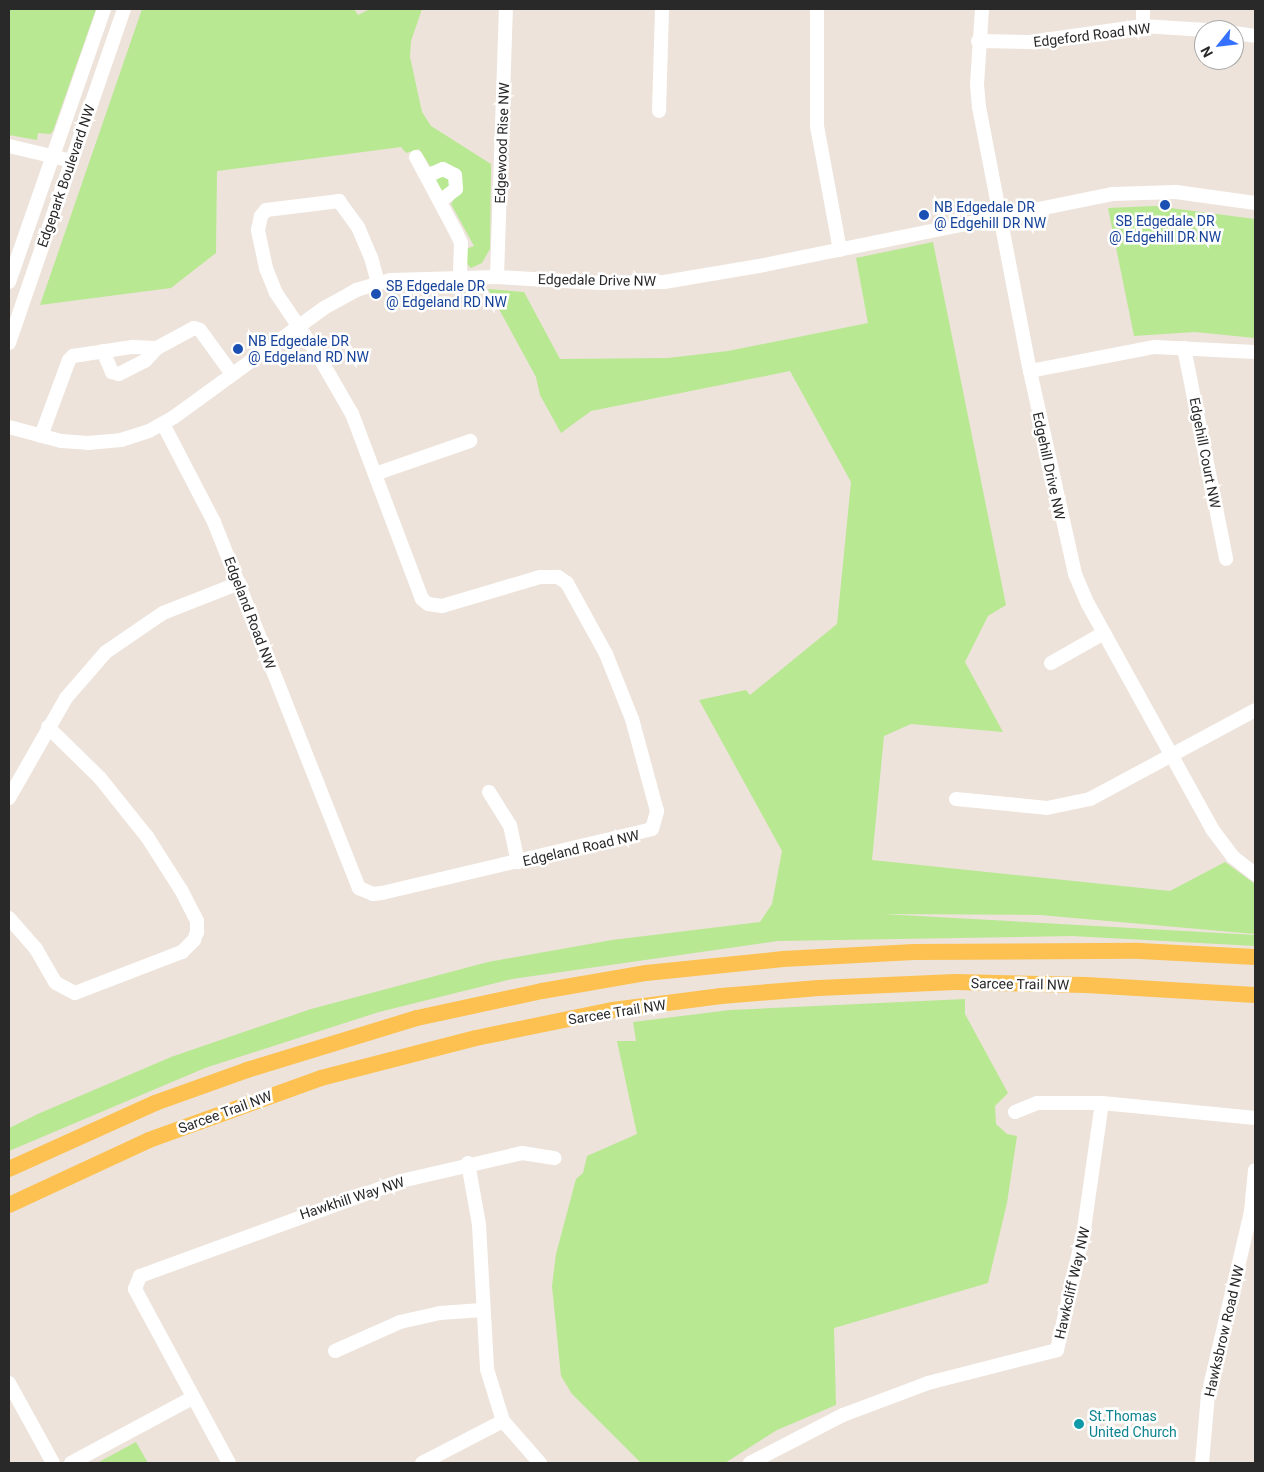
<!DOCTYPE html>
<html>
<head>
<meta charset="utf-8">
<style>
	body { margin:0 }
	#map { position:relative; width:1264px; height:1472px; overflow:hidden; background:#ede3da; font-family:Roboto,sans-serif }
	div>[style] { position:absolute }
	.green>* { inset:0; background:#b8e892 }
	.minor>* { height:14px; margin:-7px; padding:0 7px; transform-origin:7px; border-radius:7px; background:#fff }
	.major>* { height:16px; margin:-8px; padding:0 8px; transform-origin:8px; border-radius:8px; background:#fcc150 }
	.dots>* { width:14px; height:14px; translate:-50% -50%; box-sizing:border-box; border:2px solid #fff; border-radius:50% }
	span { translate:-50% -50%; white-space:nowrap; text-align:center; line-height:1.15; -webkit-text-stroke:5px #fff; paint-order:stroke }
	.street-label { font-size:14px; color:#292929 }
	.transit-label { font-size:14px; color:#164399 }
	.left { translate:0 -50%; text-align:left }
	.culture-label { font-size:14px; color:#0d838f }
	.frame { position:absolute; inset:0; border:10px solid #292929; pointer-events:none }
	.north { position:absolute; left:1194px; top:20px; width:50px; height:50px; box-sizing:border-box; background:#fff; border:1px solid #a9a9a9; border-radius:50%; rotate:241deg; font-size:14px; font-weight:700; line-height:20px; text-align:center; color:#292929 }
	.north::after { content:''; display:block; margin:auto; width:18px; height:22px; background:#3570ff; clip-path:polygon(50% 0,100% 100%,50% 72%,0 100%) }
</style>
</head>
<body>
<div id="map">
	<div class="green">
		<i style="clip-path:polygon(9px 9px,96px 9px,53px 131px,50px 134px,38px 133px,37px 140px,9px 135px)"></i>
		<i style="clip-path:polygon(142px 9px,354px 9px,358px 15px,370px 9px,422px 9px,411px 41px,410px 57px,422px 112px,431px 126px,491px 164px,490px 249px,482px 263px,471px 268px,466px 263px,466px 249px,474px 246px,451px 204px,462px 187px,462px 177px,430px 166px,419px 149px,406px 153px,401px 147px,217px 171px,216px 253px,171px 288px,40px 305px)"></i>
		<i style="clip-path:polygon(444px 174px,453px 183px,442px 191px,435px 180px)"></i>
		<i style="clip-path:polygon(1155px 206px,1255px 219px,1255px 338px,1195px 332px,1134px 336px,1108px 208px)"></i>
		<i style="clip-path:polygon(933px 242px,1006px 605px,988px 616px,965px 662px,1003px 732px,911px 724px,884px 736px,872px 860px,1170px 891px,1225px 862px,1255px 884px,1255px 934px,1040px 915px,883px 914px,1255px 935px,1255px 946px,1072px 936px,778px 941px,512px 979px,379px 1012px,205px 1068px,9px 1151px,9px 1128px,40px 1113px,171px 1057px,311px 1009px,488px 962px,612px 940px,760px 922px,772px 904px,782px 851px,699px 700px,746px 690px,750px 695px,837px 624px,851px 482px,790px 371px,591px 411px,561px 433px,540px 395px,536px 377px,488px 289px,524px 292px,560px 359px,668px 358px,728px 351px,868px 323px,856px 258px)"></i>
		<i style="clip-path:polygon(965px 999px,965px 1014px,1008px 1093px,995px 1106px,996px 1124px,1007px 1134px,1017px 1136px,1007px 1203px,988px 1283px,834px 1328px,836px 1405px,777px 1430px,725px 1463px,641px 1463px,572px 1394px,561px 1376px,552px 1286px,556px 1254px,576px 1179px,583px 1173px,587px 1156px,637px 1134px,617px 1041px,636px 1041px,633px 1022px,730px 1010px)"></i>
		<i style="clip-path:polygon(136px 1442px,148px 1463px,97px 1463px)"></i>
	</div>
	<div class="minor">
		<i style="left:817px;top:9px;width:117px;rotate:90deg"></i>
		<i style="left:817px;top:126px;width:126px;rotate:79.5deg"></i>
		<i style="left:982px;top:9px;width:75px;rotate:93.8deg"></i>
		<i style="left:977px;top:84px;width:23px;rotate:85deg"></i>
		<i style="left:979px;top:107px;width:269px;rotate:79.1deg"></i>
		<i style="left:1030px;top:371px;width:208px;rotate:77.5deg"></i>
		<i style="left:1075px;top:574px;width:33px;rotate:67deg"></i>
		<i style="left:1088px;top:604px;width:257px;rotate:61.1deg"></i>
		<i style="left:1212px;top:829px;width:35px;rotate:53deg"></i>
		<i style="left:1233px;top:857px;width:28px;rotate:38deg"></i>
		<i style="left:1143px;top:26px;width:17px;rotate:-90deg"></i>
		<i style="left:1234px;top:33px;width:21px;rotate:8deg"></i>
		<i style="left:978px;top:41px;width:52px;rotate:1.1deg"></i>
		<i style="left:1030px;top:42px;width:114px;rotate:-8.1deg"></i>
		<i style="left:1143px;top:26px;width:63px;rotate:3.6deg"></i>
		<i style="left:659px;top:111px;width:102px;rotate:-88.3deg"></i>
		<i style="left:9px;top:146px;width:65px;rotate:13.4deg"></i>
		<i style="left:416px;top:157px;width:87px;rotate:62deg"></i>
		<i style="left:457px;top:234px;width:10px;rotate:66deg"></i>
		<i style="left:461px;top:243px;width:36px;rotate:92deg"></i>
		<i style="left:427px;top:176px;width:17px;rotate:-24deg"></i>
		<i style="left:443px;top:169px;width:13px;rotate:27deg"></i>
		<i style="left:455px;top:175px;width:14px;rotate:86deg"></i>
		<i style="left:456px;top:189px;width:20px;rotate:143deg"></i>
		<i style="left:497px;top:277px;width:268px;rotate:-88.1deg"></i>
		<i style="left:9px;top:282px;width:289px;rotate:-70.8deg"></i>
		<i style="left:9px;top:343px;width:353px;rotate:-71deg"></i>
		<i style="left:1184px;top:348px;width:215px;rotate:78.7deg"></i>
		<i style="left:103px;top:351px;width:23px;rotate:67deg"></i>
		<i style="left:112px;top:372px;width:7px;rotate:16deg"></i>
		<i style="left:119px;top:374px;width:29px;rotate:-27deg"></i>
		<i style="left:145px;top:361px;width:18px;rotate:-47deg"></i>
		<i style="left:1030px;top:371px;width:127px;rotate:-10.9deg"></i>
		<i style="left:1155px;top:347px;width:100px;rotate:2.9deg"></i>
		<i style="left:163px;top:424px;width:110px;rotate:62.5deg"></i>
		<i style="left:214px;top:522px;width:394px;rotate:68.4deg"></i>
		<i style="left:359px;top:888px;width:15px;rotate:23deg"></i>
		<i style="left:373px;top:894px;width:9px;rotate:-6deg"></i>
		<i style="left:382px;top:893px;width:277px;rotate:-13.3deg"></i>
		<i style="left:652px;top:829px;width:19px;rotate:-74deg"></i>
		<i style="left:657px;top:811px;width:95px;rotate:-105.2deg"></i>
		<i style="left:632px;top:719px;width:70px;rotate:-111.8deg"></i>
		<i style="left:606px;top:654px;width:81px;rotate:-118.8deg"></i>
		<i style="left:567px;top:583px;width:11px;rotate:-146deg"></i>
		<i style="left:558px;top:577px;width:18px;rotate:180deg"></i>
		<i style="left:540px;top:577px;width:102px;rotate:163.5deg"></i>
		<i style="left:442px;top:606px;width:14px;rotate:-172deg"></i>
		<i style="left:428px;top:604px;width:8px;rotate:-140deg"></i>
		<i style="left:422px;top:599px;width:198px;rotate:-110.7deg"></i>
		<i style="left:352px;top:414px;width:68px;rotate:-120deg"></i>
		<i style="left:318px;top:355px;width:75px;rotate:-124.1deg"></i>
		<i style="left:276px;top:293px;width:27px;rotate:-112deg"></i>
		<i style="left:266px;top:268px;width:39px;rotate:-102deg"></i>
		<i style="left:258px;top:230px;width:14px;rotate:-78deg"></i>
		<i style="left:261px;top:216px;width:8px;rotate:-50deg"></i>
		<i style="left:266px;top:210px;width:74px;rotate:-7deg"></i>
		<i style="left:339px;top:201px;width:32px;rotate:54deg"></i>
		<i style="left:358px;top:227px;width:33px;rotate:67deg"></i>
		<i style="left:371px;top:257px;width:27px;rotate:75deg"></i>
		<i style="left:9px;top:427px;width:54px;rotate:15.1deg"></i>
		<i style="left:61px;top:441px;width:27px;rotate:4deg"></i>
		<i style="left:88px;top:443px;width:33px;rotate:-5deg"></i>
		<i style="left:121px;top:440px;width:29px;rotate:-18deg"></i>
		<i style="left:149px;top:431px;width:29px;rotate:-29deg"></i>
		<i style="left:174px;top:417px;width:185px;rotate:-36deg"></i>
		<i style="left:324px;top:308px;width:37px;rotate:-29deg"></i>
		<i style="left:356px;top:290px;width:36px;rotate:-16deg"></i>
		<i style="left:391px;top:280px;width:106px;rotate:-1.6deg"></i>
		<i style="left:497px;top:277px;width:103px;rotate:3.3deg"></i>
		<i style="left:600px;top:283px;width:64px;rotate:-0.9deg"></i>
		<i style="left:664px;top:282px;width:101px;rotate:-9.6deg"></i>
		<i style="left:764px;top:265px;width:355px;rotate:-11.5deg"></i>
		<i style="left:1112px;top:194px;width:64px;rotate:-1.8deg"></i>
		<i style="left:1176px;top:192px;width:80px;rotate:7.9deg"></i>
		<i style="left:41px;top:436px;width:81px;rotate:-69.8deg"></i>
		<i style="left:69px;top:360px;width:6px;rotate:-45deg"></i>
		<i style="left:73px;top:356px;width:60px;rotate:-8.7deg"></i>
		<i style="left:132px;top:347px;width:25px;rotate:2deg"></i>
		<i style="left:157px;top:348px;width:42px;rotate:-28.4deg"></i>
		<i style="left:194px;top:328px;width:6px;rotate:18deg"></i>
		<i style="left:200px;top:330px;width:54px;rotate:54deg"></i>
		<i style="left:375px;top:474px;width:101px;rotate:-19.2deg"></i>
		<i style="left:1051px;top:663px;width:61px;rotate:-29.5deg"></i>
		<i style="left:489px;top:792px;width:39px;rotate:58deg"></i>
		<i style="left:510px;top:825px;width:38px;rotate:78deg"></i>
		<i style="left:9px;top:798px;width:115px;rotate:-60.3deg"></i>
		<i style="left:66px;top:698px;width:61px;rotate:-49deg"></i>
		<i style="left:106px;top:652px;width:69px;rotate:-34.4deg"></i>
		<i style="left:163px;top:613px;width:82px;rotate:-21.5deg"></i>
		<i style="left:956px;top:799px;width:91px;rotate:5.6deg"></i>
		<i style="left:1047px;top:808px;width:44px;rotate:-11.8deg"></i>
		<i style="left:1090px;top:799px;width:187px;rotate:-28.3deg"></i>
		<i style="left:9px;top:918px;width:41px;rotate:48.9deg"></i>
		<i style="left:36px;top:949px;width:39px;rotate:60deg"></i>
		<i style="left:56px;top:983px;width:21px;rotate:28deg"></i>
		<i style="left:75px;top:993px;width:115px;rotate:-21deg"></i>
		<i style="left:182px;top:952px;width:17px;rotate:-45deg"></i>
		<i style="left:194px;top:940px;width:9px;rotate:-69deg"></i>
		<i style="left:197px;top:932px;width:11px;rotate:-90deg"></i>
		<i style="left:197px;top:921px;width:35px;rotate:-117deg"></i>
		<i style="left:181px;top:890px;width:62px;rotate:-122.4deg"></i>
		<i style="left:148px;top:838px;width:77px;rotate:-128.7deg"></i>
		<i style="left:100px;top:778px;width:73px;rotate:-135.6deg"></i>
		<i style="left:1015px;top:1112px;width:24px;rotate:-22deg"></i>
		<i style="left:1037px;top:1103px;width:65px"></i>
		<i style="left:1102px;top:1103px;width:154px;rotate:5.6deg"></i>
		<i style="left:468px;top:1163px;width:63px;rotate:79.9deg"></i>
		<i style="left:479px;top:1225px;width:144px;rotate:86.8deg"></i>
		<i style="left:487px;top:1369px;width:54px;rotate:72.9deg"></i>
		<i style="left:503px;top:1421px;width:56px;rotate:48.6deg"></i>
		<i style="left:335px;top:1351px;width:71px;rotate:-24deg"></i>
		<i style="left:400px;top:1322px;width:41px;rotate:-12.7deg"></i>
		<i style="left:440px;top:1313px;width:42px;rotate:-4.1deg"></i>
		<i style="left:9px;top:1383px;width:91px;rotate:61.2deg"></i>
		<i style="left:71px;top:1463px;width:137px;rotate:-28.2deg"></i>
		<i style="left:229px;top:1463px;width:198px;rotate:-118.4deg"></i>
		<i style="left:135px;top:1289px;width:14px;rotate:-69deg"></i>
		<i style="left:140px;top:1276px;width:278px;rotate:-20deg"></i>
		<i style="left:401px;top:1181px;width:124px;rotate:-13deg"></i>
		<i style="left:522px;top:1153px;width:33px;rotate:9deg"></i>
		<i style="left:422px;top:1463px;width:91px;rotate:-27.4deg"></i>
		<i style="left:750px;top:1463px;width:105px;rotate:-27.3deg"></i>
		<i style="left:843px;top:1415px;width:91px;rotate:-20.6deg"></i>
		<i style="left:928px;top:1383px;width:133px;rotate:-14.3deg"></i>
		<i style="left:1057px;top:1350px;width:124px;rotate:-77.4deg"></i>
		<i style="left:1084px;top:1229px;width:127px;rotate:-81.9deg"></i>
		<i style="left:1202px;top:1463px;width:68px;rotate:-85deg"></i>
		<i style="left:1208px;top:1395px;width:189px;rotate:-76.8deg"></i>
		<i style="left:1251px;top:1211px;width:41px;rotate:-84.4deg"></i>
	</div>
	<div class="major">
		<i style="left:9px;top:1169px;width:160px;rotate:-24.3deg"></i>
		<i style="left:155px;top:1103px;width:98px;rotate:-19.7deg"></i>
		<i style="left:247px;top:1070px;width:178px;rotate:-17deg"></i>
		<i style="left:417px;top:1018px;width:128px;rotate:-12.2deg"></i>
		<i style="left:542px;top:991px;width:106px;rotate:-9.8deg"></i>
		<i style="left:646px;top:973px;width:138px;rotate:-5.8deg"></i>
		<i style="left:783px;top:959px;width:131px;rotate:-3.1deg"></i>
		<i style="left:914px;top:952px;width:226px;rotate:-0.3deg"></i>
		<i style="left:1140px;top:951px;width:115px;rotate:3deg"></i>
		<i style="left:9px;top:1205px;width:154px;rotate:-24.9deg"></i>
		<i style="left:149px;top:1140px;width:183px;rotate:-19.8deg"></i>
		<i style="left:321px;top:1078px;width:160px;rotate:-14.5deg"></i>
		<i style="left:476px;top:1038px;width:140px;rotate:-11.6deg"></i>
		<i style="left:613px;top:1010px;width:109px;rotate:-7.4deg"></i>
		<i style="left:721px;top:996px;width:98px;rotate:-4.7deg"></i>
		<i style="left:819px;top:988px;width:136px;rotate:-2.5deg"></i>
		<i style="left:955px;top:982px;width:131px;rotate:1.3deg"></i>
		<i style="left:1086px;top:985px;width:169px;rotate:3.4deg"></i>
	</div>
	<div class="dots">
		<i style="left:1165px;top:205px;background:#1a4fb4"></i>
		<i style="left:924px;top:215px;background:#1a4fb4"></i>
		<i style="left:376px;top:294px;background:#1a4fb4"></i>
		<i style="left:238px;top:349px;background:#1a4fb4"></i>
		<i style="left:1079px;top:1424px;background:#0f9aa8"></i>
	</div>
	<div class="street-label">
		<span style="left:1092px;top:35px;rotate:-7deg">Edgeford Road NW</span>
		<span style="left:502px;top:143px;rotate:-88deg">Edgewood Rise NW</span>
		<span style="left:66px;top:176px;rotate:-71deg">Edgepark Boulevard NW</span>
		<span style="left:597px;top:280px;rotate:1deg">Edgedale Drive NW</span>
		<span style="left:1205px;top:453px;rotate:79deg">Edgehill Court NW</span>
		<span style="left:1049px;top:466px;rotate:78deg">Edgehill Drive NW</span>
		<span style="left:250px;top:613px;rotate:69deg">Edgeland Road NW</span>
		<span style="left:581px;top:848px;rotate:-13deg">Edgeland Road NW</span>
		<span style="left:1020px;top:984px;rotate:1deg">Sarcee Trail NW</span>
		<span style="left:617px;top:1012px;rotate:-9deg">Sarcee Trail NW</span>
		<span style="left:225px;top:1112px;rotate:-20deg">Sarcee Trail NW</span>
		<span style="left:352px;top:1198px;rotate:-18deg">Hawkhill Way NW</span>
		<span style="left:1072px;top:1283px;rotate:-77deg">Hawkcliff Way NW</span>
		<span style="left:1224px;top:1331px;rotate:-77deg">Hawksbrow Road NW</span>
	</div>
	<div class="transit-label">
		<span class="left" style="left:934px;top:215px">NB Edgedale DR<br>@ Edgehill DR NW</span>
		<span style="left:1165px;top:229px">SB Edgedale DR<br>@ Edgehill DR NW</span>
		<span class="left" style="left:386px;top:294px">SB Edgedale DR<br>@ Edgeland RD NW</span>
		<span class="left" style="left:248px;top:349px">NB Edgedale DR<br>@ Edgeland RD NW</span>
	</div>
	<div class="culture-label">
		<span class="left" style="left:1089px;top:1424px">St.Thomas<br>United Church</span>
	</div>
	<div class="frame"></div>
	<div class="north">N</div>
</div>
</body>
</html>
